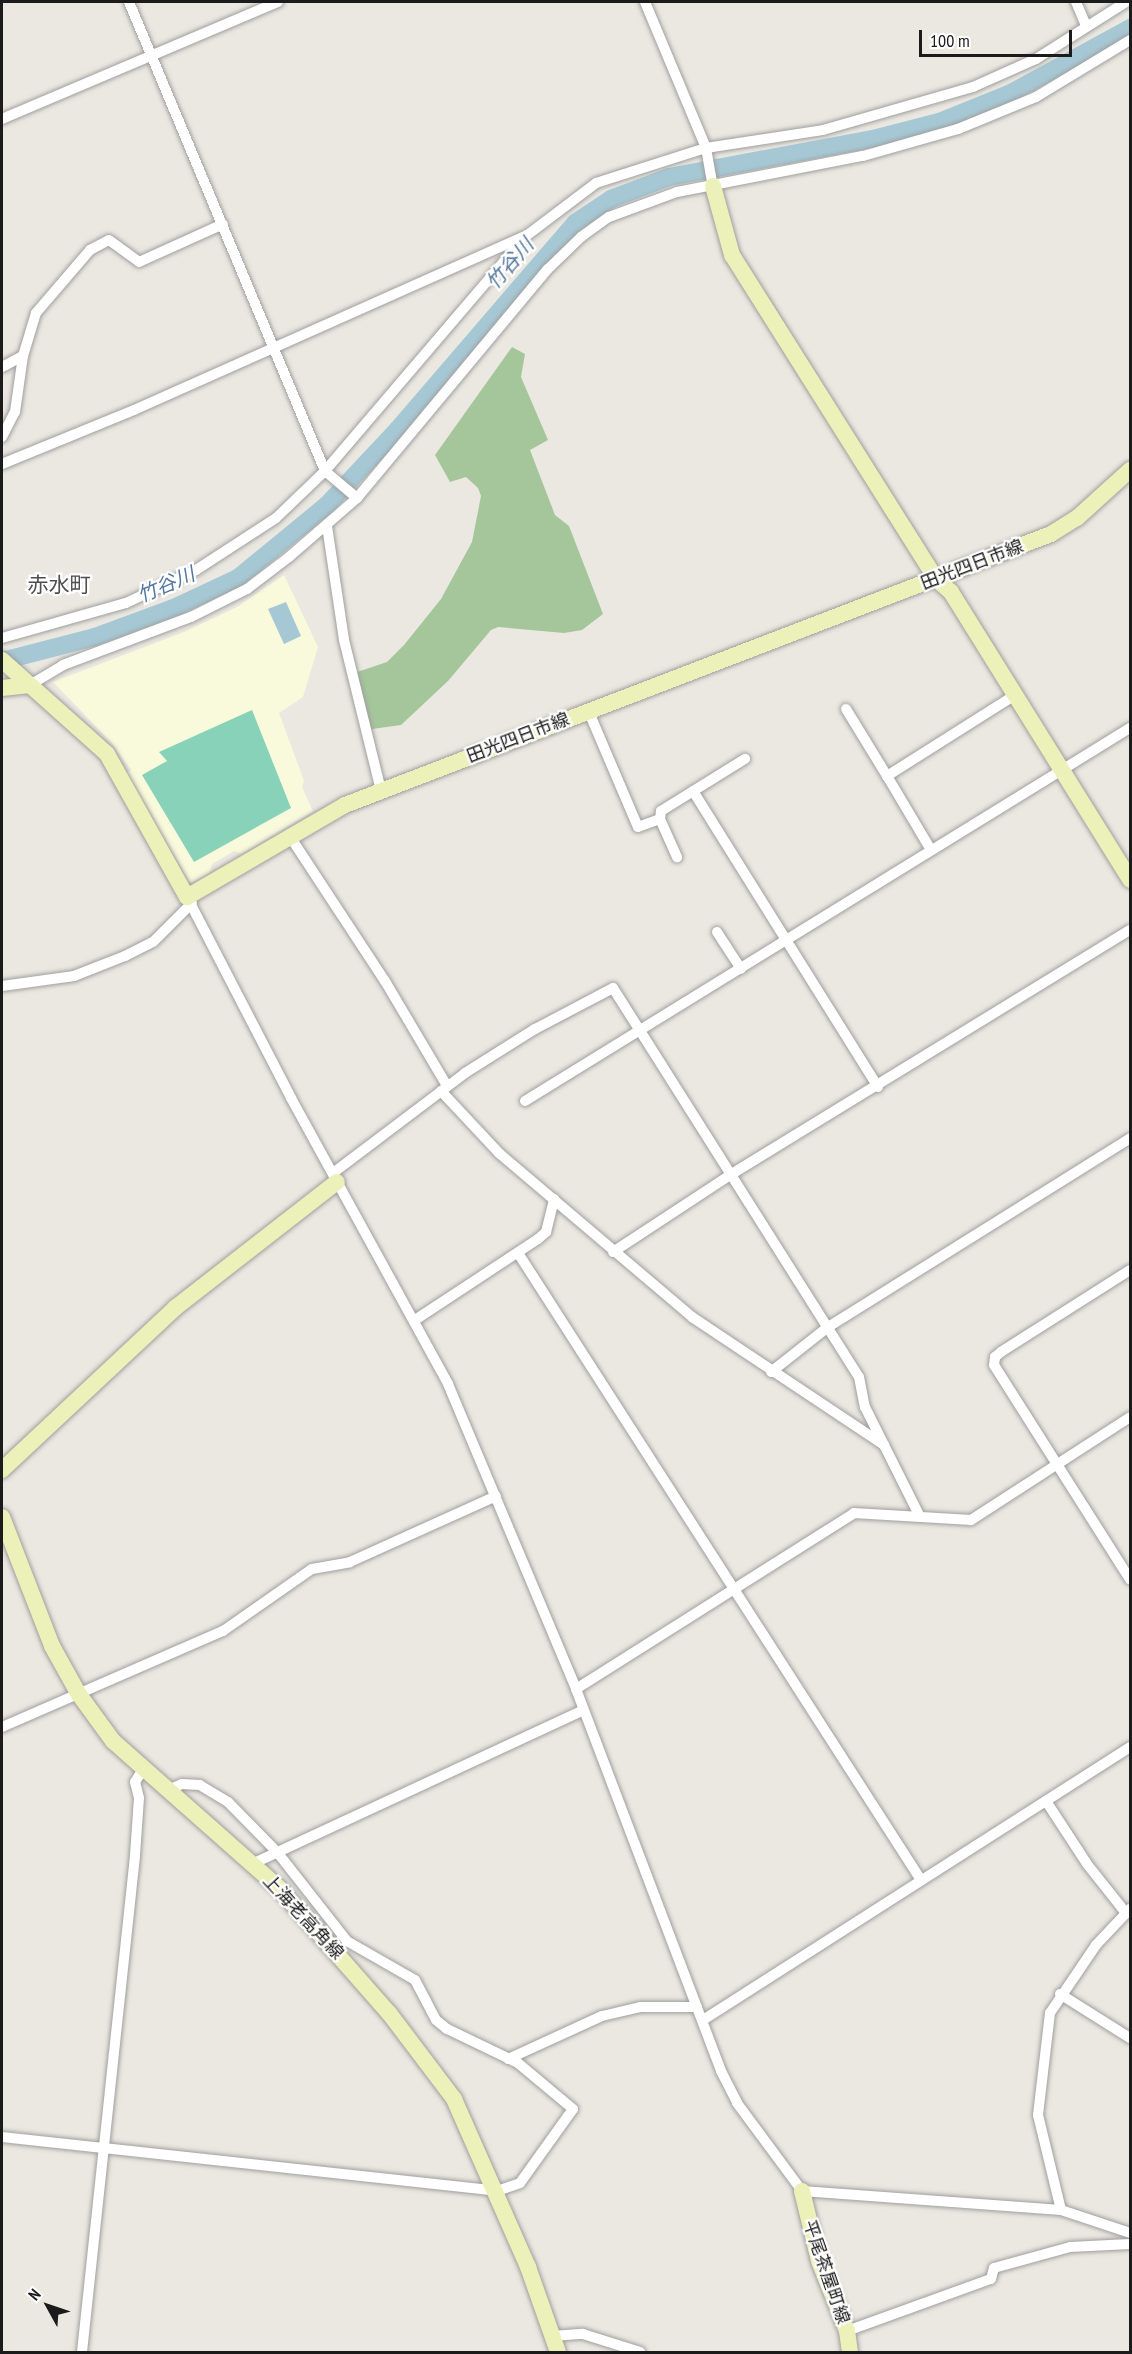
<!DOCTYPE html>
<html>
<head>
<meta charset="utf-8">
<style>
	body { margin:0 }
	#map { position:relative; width:1132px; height:2354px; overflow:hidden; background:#ebe8e1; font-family:"PT Sans Narrow","Noto Sans JP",sans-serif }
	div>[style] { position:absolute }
	.education>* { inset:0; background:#f9fadb }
	.forest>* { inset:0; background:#a5c69a }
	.pitch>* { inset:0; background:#87d2b8 }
	.water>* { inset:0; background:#a6c8d4 }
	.river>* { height:18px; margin:-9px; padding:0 9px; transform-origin:9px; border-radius:9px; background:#a6c8d4 }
	.roads { filter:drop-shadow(0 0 2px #9f9f9f) drop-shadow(0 0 2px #9f9f9f) }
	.street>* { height:10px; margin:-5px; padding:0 5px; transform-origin:5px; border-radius:5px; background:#fff }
	.secondary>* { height:16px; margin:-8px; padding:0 8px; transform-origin:8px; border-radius:8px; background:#ecf1b9 }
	span { translate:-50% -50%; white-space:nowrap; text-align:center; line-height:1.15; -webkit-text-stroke:4.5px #fff; paint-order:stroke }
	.street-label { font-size:18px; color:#1b1b1b }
	.water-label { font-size:20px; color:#53769e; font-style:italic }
	.quarter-label { font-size:21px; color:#4e4e4e }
	.frame { position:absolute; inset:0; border:3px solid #1b1b1b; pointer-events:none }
	.north { position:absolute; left:18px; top:2276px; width:60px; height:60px; -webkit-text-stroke:4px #fff; paint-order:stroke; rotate:310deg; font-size:16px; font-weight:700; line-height:24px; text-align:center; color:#1b1b1b }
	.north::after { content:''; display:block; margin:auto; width:21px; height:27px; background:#1b1b1b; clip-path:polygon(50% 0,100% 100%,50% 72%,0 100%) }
	.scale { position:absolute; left:919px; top:30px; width:153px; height:27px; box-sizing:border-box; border:3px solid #1b1b1b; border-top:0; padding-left:8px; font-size:18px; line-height:21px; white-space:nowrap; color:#1b1b1b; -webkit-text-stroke:4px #fff; paint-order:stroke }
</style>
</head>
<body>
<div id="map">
	<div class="education">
		<i style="clip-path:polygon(284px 575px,318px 647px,303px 697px,279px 713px,304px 781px,302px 787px,313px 811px,241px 854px,234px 851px,212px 864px,210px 873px,190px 883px,126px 773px,131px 770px,112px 743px,53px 682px,184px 632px,237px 607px)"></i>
	</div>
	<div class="forest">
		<i style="clip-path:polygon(512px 347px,525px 354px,521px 377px,548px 440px,530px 450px,555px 515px,569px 526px,603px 614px,582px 630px,564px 633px,498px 627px,491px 630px,448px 681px,401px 725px,365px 730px,357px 672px,387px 662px,404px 645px,441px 599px,472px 542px,481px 496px,478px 488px,466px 477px,450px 482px,435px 455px)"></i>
	</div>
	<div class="pitch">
		<i style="clip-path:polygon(252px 710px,291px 808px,194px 862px,142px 775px,167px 761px,159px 752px)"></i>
	</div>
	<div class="water">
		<i style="clip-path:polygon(286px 602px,301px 636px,284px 644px,268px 609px)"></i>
	</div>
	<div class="river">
		<i style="left:2px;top:661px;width:96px;rotate:-14.5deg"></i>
		<i style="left:95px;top:637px;width:86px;rotate:-20.3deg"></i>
		<i style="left:176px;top:607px;width:68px;rotate:-25.1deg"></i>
		<i style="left:238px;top:578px;width:115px;rotate:-39.4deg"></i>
		<i style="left:327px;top:505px;width:104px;rotate:-46.9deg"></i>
		<i style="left:398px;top:429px;width:272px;rotate:-49.3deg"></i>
		<i style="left:575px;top:223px;width:43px;rotate:-33.7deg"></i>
		<i style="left:611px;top:199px;width:62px;rotate:-20.8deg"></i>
		<i style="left:669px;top:177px;width:208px;rotate:-10.6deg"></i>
		<i style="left:873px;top:139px;width:68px;rotate:-14.4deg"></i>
		<i style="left:939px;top:122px;width:78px;rotate:-21.9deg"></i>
		<i style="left:1011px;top:93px;width:136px;rotate:-28.6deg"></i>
	</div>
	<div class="roads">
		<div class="street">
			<i style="left:129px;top:2px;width:508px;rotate:67.32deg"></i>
			<i style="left:325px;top:471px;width:42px;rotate:40.2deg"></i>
			<i style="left:645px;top:2px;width:158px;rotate:67.3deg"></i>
			<i style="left:706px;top:148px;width:39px;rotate:80deg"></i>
			<i style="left:1076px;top:2px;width:26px;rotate:67deg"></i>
			<i style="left:2px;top:119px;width:300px;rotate:-23deg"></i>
			<i style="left:2px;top:367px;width:24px;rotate:-28deg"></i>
			<i style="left:2px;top:437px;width:28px;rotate:-63deg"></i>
			<i style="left:15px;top:412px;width:57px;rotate:-81.9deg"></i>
			<i style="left:23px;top:356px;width:45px;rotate:-73.2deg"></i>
			<i style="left:36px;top:313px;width:83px;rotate:-49.4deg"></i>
			<i style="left:90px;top:250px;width:21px;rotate:-28deg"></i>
			<i style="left:109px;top:240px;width:37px;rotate:36deg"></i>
			<i style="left:139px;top:262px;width:92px;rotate:-24.3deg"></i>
			<i style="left:2px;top:464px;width:143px;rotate:-22.2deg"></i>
			<i style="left:134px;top:410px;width:426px;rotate:-24deg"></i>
			<i style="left:327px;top:526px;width:115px;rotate:81.5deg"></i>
			<i style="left:344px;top:640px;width:155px;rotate:76.2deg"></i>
			<i style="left:2px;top:638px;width:129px;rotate:-15.8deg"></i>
			<i style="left:126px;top:603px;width:77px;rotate:-25.2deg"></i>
			<i style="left:196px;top:570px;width:95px;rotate:-33deg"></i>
			<i style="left:276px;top:518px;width:68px;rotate:-43.8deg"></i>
			<i style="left:325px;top:471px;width:309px;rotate:-49.5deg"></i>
			<i style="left:526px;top:236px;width:88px;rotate:-37.1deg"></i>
			<i style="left:596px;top:183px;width:115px;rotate:-17.7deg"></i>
			<i style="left:706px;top:148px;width:118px;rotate:-8.7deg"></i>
			<i style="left:823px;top:130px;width:156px;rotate:-16deg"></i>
			<i style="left:973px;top:87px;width:69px;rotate:-24deg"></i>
			<i style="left:1036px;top:59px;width:107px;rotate:-32.3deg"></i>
			<i style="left:30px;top:685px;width:39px;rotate:-31deg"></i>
			<i style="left:63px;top:665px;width:137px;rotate:-20.6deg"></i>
			<i style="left:191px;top:617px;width:63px;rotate:-26.6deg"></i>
			<i style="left:247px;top:589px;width:53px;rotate:-37.3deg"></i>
			<i style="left:289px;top:557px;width:90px;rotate:-40.9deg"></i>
			<i style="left:357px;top:498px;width:298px;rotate:-50.2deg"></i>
			<i style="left:548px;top:269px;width:46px;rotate:-44.1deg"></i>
			<i style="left:581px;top:237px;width:34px;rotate:-36deg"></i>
			<i style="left:609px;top:217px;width:72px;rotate:-20.2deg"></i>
			<i style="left:677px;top:192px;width:189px;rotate:-11deg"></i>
			<i style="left:863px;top:156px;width:99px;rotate:-15.9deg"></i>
			<i style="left:958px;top:129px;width:84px;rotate:-22.3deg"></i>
			<i style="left:1036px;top:97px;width:110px;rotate:-31.2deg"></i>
			<i style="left:846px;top:709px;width:79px;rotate:58.5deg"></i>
			<i style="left:588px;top:710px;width:127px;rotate:66.9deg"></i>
			<i style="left:638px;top:827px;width:23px;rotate:-20deg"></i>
			<i style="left:660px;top:819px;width:42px;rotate:65.9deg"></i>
			<i style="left:693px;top:791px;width:349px;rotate:58deg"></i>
			<i style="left:660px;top:819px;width:8px;rotate:-83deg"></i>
			<i style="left:661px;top:811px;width:99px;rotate:-31.8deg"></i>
			<i style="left:289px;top:835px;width:175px;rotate:56.7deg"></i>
			<i style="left:385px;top:981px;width:122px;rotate:59.4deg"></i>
			<i style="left:931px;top:850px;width:86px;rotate:-120.7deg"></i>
			<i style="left:887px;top:776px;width:151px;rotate:-32.3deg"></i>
			<i style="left:187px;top:897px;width:226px;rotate:62.6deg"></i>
			<i style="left:291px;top:1098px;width:326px;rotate:61.2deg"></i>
			<i style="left:448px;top:1384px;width:331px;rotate:67.2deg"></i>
			<i style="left:576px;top:1689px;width:409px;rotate:69.2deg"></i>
			<i style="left:721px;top:2071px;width:36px;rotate:63deg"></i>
			<i style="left:737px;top:2103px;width:109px;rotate:53.5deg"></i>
			<i style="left:802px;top:2191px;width:260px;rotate:4.2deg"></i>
			<i style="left:1061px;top:2210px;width:73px;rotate:18.4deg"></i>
			<i style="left:717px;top:932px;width:44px;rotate:57deg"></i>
			<i style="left:2px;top:986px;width:73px;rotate:-7.9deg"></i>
			<i style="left:74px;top:976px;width:55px;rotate:-21.4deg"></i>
			<i style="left:125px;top:956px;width:31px;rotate:-27deg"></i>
			<i style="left:153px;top:942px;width:55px;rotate:-45deg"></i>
			<i style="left:441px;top:1091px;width:86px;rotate:46.9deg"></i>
			<i style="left:500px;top:1154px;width:252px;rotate:40.3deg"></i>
			<i style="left:692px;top:1317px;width:231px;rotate:33.7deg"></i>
			<i style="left:525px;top:1101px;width:711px;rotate:-31.66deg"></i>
			<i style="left:333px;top:1173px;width:166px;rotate:-37.1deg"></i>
			<i style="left:465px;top:1073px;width:83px;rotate:-32.2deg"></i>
			<i style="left:535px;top:1029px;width:88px;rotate:-27.7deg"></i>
			<i style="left:613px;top:988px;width:460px;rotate:57.7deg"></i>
			<i style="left:859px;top:1377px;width:31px;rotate:79deg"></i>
			<i style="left:865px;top:1407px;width:121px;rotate:63.4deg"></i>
			<i style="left:613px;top:1252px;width:140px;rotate:-33.3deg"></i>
			<i style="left:730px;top:1175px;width:469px;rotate:-31.5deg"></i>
			<i style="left:518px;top:1253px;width:745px;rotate:57.27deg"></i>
			<i style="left:1130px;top:1270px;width:153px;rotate:147.6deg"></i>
			<i style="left:1001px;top:1352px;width:8px;rotate:140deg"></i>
			<i style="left:995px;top:1357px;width:8px;rotate:97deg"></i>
			<i style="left:994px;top:1365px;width:254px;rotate:57.6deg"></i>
			<i style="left:415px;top:1320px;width:147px;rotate:-33.4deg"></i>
			<i style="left:538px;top:1239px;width:11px;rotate:-41deg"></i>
			<i style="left:546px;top:1232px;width:34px;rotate:-76deg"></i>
			<i style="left:771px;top:1372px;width:73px;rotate:-38.3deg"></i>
			<i style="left:828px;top:1327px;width:356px;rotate:-32deg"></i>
			<i style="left:576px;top:1689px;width:329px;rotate:-32.3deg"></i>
			<i style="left:854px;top:1513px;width:117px;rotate:3.4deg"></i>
			<i style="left:971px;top:1520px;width:189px;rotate:-32.9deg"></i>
			<i style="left:2px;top:1727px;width:241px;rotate:-23.5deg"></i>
			<i style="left:223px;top:1631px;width:108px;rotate:-34.9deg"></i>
			<i style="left:312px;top:1569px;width:39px;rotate:-10deg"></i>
			<i style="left:350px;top:1562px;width:160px;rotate:-24.3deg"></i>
			<i style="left:1046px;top:1801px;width:75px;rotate:56.9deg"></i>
			<i style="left:1087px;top:1864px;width:63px;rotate:51.5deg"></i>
			<i style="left:252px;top:1864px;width:364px;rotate:-24.9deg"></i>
			<i style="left:1060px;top:1994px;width:83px;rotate:32.2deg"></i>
			<i style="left:703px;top:2020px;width:507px;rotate:-32.59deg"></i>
			<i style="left:508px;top:2059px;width:103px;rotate:-24.6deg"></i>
			<i style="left:602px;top:2016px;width:39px;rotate:-13deg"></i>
			<i style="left:640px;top:2007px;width:57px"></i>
			<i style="left:2px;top:2137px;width:498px;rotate:6.2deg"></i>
			<i style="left:497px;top:2191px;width:24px;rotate:-19deg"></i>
			<i style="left:520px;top:2183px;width:91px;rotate:-54.4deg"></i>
			<i style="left:573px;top:2109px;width:72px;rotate:-140.1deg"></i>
			<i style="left:518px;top:2063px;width:79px;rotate:-154.4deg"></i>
			<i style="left:447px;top:2029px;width:14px;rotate:-141deg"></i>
			<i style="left:436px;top:2020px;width:45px;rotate:-117.7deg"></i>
			<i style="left:415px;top:1980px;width:78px;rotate:-150.2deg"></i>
			<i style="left:347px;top:1941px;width:113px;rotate:-128.2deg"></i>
			<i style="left:277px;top:1852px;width:70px;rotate:-134.4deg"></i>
			<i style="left:228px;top:1802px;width:33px;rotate:-149deg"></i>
			<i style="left:200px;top:1785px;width:18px;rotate:-177deg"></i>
			<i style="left:182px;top:1784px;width:15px;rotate:157deg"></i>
			<i style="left:1061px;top:2210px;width:98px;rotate:-103.6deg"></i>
			<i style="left:1038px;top:2115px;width:103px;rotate:-83.3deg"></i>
			<i style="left:1050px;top:2013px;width:82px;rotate:-55.9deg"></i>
			<i style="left:1096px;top:1945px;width:50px;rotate:-46.6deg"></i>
			<i style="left:847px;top:2331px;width:153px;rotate:-19.9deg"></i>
			<i style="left:991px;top:2279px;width:11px;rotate:-75deg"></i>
			<i style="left:994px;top:2268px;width:79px;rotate:-15.4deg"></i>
			<i style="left:1070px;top:2247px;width:60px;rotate:-2.9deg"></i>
			<i style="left:552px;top:2336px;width:31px;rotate:-4deg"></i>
			<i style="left:583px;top:2334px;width:60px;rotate:17.5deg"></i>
			<i style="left:82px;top:2352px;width:500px;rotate:-83.9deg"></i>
			<i style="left:135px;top:1855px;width:57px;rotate:-86deg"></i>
			<i style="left:139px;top:1798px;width:16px;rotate:-104deg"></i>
			<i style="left:135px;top:1782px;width:15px;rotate:-58deg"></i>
		</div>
		<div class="secondary">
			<i style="left:713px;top:186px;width:72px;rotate:74.6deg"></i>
			<i style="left:732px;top:255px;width:383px;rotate:57.8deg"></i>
			<i style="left:936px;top:579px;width:20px;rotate:41deg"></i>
			<i style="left:951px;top:592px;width:339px;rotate:58.1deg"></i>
			<i style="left:2px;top:660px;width:141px;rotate:41.8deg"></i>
			<i style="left:107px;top:754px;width:164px;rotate:60.8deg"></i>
			<i style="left:187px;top:897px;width:183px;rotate:-30.2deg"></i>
			<i style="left:345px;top:805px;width:756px;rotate:-21deg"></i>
			<i style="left:1051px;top:534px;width:31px;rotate:-32deg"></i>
			<i style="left:1077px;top:518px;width:72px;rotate:-42.2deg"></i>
			<i style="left:2px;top:688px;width:28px;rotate:-6deg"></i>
			<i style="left:2px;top:1470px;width:237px;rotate:-43.1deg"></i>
			<i style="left:175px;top:1308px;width:205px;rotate:-37.9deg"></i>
			<i style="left:2px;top:1517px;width:138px;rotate:68.8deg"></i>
			<i style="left:52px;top:1646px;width:54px;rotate:61deg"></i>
			<i style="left:78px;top:1693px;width:59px;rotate:53.9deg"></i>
			<i style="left:113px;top:1741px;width:222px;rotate:41.5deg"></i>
			<i style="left:279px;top:1888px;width:167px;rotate:48.7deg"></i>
			<i style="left:389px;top:2013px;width:108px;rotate:52.9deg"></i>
			<i style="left:454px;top:2099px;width:184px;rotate:66.2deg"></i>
			<i style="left:528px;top:2267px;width:90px;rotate:70.6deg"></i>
			<i style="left:802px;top:2191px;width:72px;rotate:76.3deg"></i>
			<i style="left:819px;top:2261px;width:75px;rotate:68.2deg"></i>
			<i style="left:847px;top:2331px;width:21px;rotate:82deg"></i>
		</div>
	</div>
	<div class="street-label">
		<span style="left:972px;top:565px;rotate:-21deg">田光四日市線</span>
		<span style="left:518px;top:738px;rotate:-21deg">田光四日市線</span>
		<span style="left:303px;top:1917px;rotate:47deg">上海老高角線</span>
		<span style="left:826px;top:2272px;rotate:71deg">平尾茶屋町線</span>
	</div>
	<div class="water-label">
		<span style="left:510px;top:264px;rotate:-49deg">竹谷川</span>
		<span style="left:166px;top:585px;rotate:-23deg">竹谷川</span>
	</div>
	<div class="quarter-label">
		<span style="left:59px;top:585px">赤水町</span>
	</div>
	<div class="frame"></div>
	<div class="north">N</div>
	<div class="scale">100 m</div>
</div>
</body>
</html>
